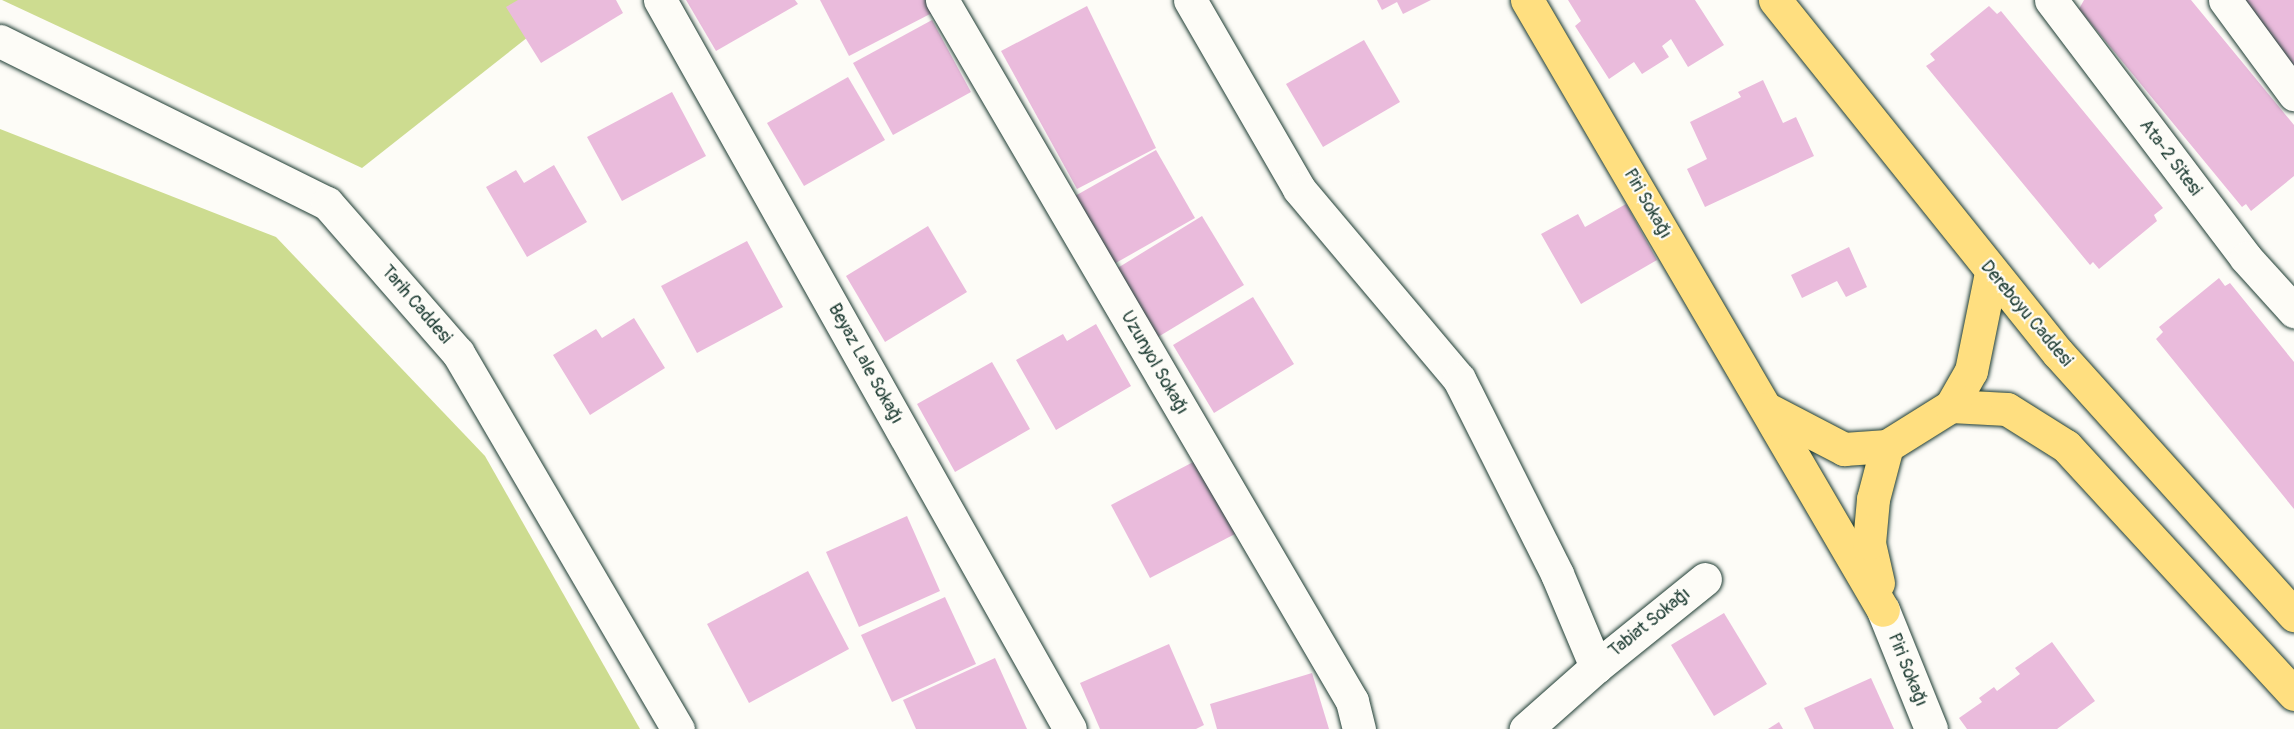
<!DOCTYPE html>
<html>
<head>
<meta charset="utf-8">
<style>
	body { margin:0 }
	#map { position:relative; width:2294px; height:729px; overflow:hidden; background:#fdfcf7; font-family:Pangolin,sans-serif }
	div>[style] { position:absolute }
	.green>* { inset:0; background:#cddc90 }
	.building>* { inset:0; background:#eabbdc }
	.roads { filter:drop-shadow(0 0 2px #1f3d34) drop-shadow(0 0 2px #1f3d34) }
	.minor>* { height:33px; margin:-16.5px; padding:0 16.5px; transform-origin:16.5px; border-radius:16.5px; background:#fdfcf7 }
	.major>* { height:33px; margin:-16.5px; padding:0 16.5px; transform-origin:16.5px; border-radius:16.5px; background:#ffdf80 }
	span { translate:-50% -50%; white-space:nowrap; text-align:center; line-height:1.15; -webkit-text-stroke:4.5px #fdfcf7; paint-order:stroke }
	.street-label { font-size:18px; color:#1f3d34 }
</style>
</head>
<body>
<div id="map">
	<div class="green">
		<i style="clip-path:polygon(2px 0,575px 0,362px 168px)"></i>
		<i style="clip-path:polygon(0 129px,276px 237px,485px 456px,640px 729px,0 729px)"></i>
	</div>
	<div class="building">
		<i style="clip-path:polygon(518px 0,616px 0,623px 13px,541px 63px,506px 7px)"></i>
		<i style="clip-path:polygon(686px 0,795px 0,798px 4px,716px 51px)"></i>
		<i style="clip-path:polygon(820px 0,925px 0,932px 13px,849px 56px)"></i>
		<i style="clip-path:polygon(1377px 0,1431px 0,1403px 14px,1397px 2px,1382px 10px)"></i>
		<i style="clip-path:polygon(1568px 0,1695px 0,1724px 45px,1688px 67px,1671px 39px,1662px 46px,1669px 57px,1642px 74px,1634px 62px,1609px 79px,1575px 26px,1581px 21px)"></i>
		<i style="clip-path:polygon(2084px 0,2191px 0,2294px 125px,2294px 176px,2251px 211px,2246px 204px,2242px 207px,2079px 9px)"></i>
		<i style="clip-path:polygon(2237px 0,2294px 0,2294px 69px)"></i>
		<i style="clip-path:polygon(1087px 6px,1156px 148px,1077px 189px,1001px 51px)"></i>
		<i style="clip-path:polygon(1989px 6px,1997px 14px,2001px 11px,2163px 208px,2154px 215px,2157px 221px,2099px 269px,2093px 262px,2090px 265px,1926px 66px,1935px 60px,1930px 54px)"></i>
		<i style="clip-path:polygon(932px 20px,971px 92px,893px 135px,853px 63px)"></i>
		<i style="clip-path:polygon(1364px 40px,1400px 102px,1323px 147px,1286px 84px)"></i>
		<i style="clip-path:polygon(848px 77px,885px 140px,804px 186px,767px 123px)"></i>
		<i style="clip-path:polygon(1763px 80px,1783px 123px,1796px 117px,1814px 156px,1705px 207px,1687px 169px,1707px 159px,1690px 122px,1741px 97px,1738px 92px)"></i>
		<i style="clip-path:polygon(672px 92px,706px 156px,622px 201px,587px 137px)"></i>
		<i style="clip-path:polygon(1156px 150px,1195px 218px,1114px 264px,1075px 196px)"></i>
		<i style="clip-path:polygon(554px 165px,587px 222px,527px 257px,486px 187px,516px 170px,524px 183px)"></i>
		<i style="clip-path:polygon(1626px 204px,1657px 260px,1581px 304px,1541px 234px,1578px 214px,1585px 227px)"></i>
		<i style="clip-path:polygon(1202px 216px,1244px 285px,1158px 337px,1116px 269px)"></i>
		<i style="clip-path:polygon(928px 226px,967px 292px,885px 342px,846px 276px)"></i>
		<i style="clip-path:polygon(747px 241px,783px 307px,697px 353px,661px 286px)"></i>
		<i style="clip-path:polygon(1849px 247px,1867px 287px,1846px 297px,1837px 281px,1802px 298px,1791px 275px)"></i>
		<i style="clip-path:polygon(2219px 278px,2225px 286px,2230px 283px,2294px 362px,2294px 509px,2156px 339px,2163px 332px,2159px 327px)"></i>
		<i style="clip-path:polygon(1253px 297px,1294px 364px,1214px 413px,1173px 345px)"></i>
		<i style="clip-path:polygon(634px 318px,665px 368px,590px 415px,553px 355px,596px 329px,602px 338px)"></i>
		<i style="clip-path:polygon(1096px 324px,1131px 386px,1056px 430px,1016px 360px,1063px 334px,1067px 341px)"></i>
		<i style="clip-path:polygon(992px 362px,1030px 429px,955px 472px,917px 404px)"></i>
		<i style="clip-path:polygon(1197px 460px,1235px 534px,1150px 578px,1111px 505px)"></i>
		<i style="clip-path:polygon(907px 516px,940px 591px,859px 627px,826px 552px)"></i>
		<i style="clip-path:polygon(808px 571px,849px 649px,749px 703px,707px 624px)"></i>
		<i style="clip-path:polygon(945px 597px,976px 664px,892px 702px,861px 635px)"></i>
		<i style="clip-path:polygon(1724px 613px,1767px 684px,1714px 716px,1671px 645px)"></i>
		<i style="clip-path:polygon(2052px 642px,2095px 701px,2057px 729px,1967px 729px,1959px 718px,1982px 702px,1979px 698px,1994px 687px,1997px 691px,2020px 674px,2015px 668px)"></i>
		<i style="clip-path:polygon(1169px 644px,1204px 725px,1196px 729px,1100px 729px,1080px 683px)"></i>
		<i style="clip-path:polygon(995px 658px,1027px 729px,916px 729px,903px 700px)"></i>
		<i style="clip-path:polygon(1312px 673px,1329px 729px,1217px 729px,1210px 704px)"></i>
		<i style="clip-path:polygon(1871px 678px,1894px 729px,1814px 729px,1804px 708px)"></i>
		<i style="clip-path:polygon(1779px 722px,1783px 729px,1768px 729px)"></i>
	</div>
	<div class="roads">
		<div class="minor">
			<i style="left:660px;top:0;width:836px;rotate:60.65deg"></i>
			<i style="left:942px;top:0;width:812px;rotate:59.68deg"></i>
			<i style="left:1352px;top:701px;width:29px;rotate:76deg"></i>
			<i style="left:1190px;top:0;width:218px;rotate:60deg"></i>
			<i style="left:1299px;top:189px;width:248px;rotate:49.9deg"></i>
			<i style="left:1459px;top:379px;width:218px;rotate:63.3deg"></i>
			<i style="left:1557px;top:574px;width:101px;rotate:67.2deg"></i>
			<i style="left:1596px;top:667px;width:94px;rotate:138.5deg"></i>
			<i style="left:2051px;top:0;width:323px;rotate:52.9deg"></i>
			<i style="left:2246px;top:258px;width:72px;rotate:47.8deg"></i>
			<i style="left:2225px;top:0;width:117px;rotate:53.7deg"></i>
			<i style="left:0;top:41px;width:365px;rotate:26.4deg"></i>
			<i style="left:327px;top:203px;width:199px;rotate:48.9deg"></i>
			<i style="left:458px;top:353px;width:436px;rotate:59.7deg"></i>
			<i style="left:1883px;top:610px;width:128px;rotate:68deg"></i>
			<i style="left:1596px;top:667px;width:140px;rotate:-38.9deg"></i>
		</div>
		<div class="major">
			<i style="left:1527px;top:0;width:706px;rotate:59.73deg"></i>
			<i style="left:1775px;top:0;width:452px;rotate:51.3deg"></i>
			<i style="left:2058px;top:353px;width:353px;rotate:48deg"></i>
			<i style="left:1951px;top:406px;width:56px;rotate:3.1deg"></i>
			<i style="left:2007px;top:409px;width:70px;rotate:32.1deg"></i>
			<i style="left:2066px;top:446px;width:337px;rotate:47.4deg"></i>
			<i style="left:1767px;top:409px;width:87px;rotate:27.5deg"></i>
			<i style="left:1844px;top:449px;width:43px;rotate:-4deg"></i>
			<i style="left:1887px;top:446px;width:75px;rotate:-32deg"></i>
			<i style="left:1951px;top:406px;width:40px;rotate:-60.3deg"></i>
			<i style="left:1971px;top:371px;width:100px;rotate:-78.5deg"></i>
			<i style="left:1878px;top:583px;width:41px;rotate:-102.7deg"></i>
			<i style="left:1869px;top:543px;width:44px;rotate:-84.8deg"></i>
			<i style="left:1873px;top:499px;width:55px;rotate:-75.2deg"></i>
		</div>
	</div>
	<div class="street-label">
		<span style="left:2170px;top:158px;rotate:53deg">Ata-2 Sitesi</span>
		<span style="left:1647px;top:204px;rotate:60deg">Piri Sokağı</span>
		<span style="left:416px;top:305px;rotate:49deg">Tarih Caddesi</span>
		<span style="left:2026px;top:314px;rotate:50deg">Dereboyu Caddesi</span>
		<span style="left:1154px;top:363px;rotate:60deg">Uzunyol Sokağı</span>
		<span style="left:865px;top:364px;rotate:61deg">Beyaz Lale Sokağı</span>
		<span style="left:1650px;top:623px;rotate:-39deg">Tabiat Sokağı</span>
		<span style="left:1907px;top:670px;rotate:68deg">Piri Sokağı</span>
	</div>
</div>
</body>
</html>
